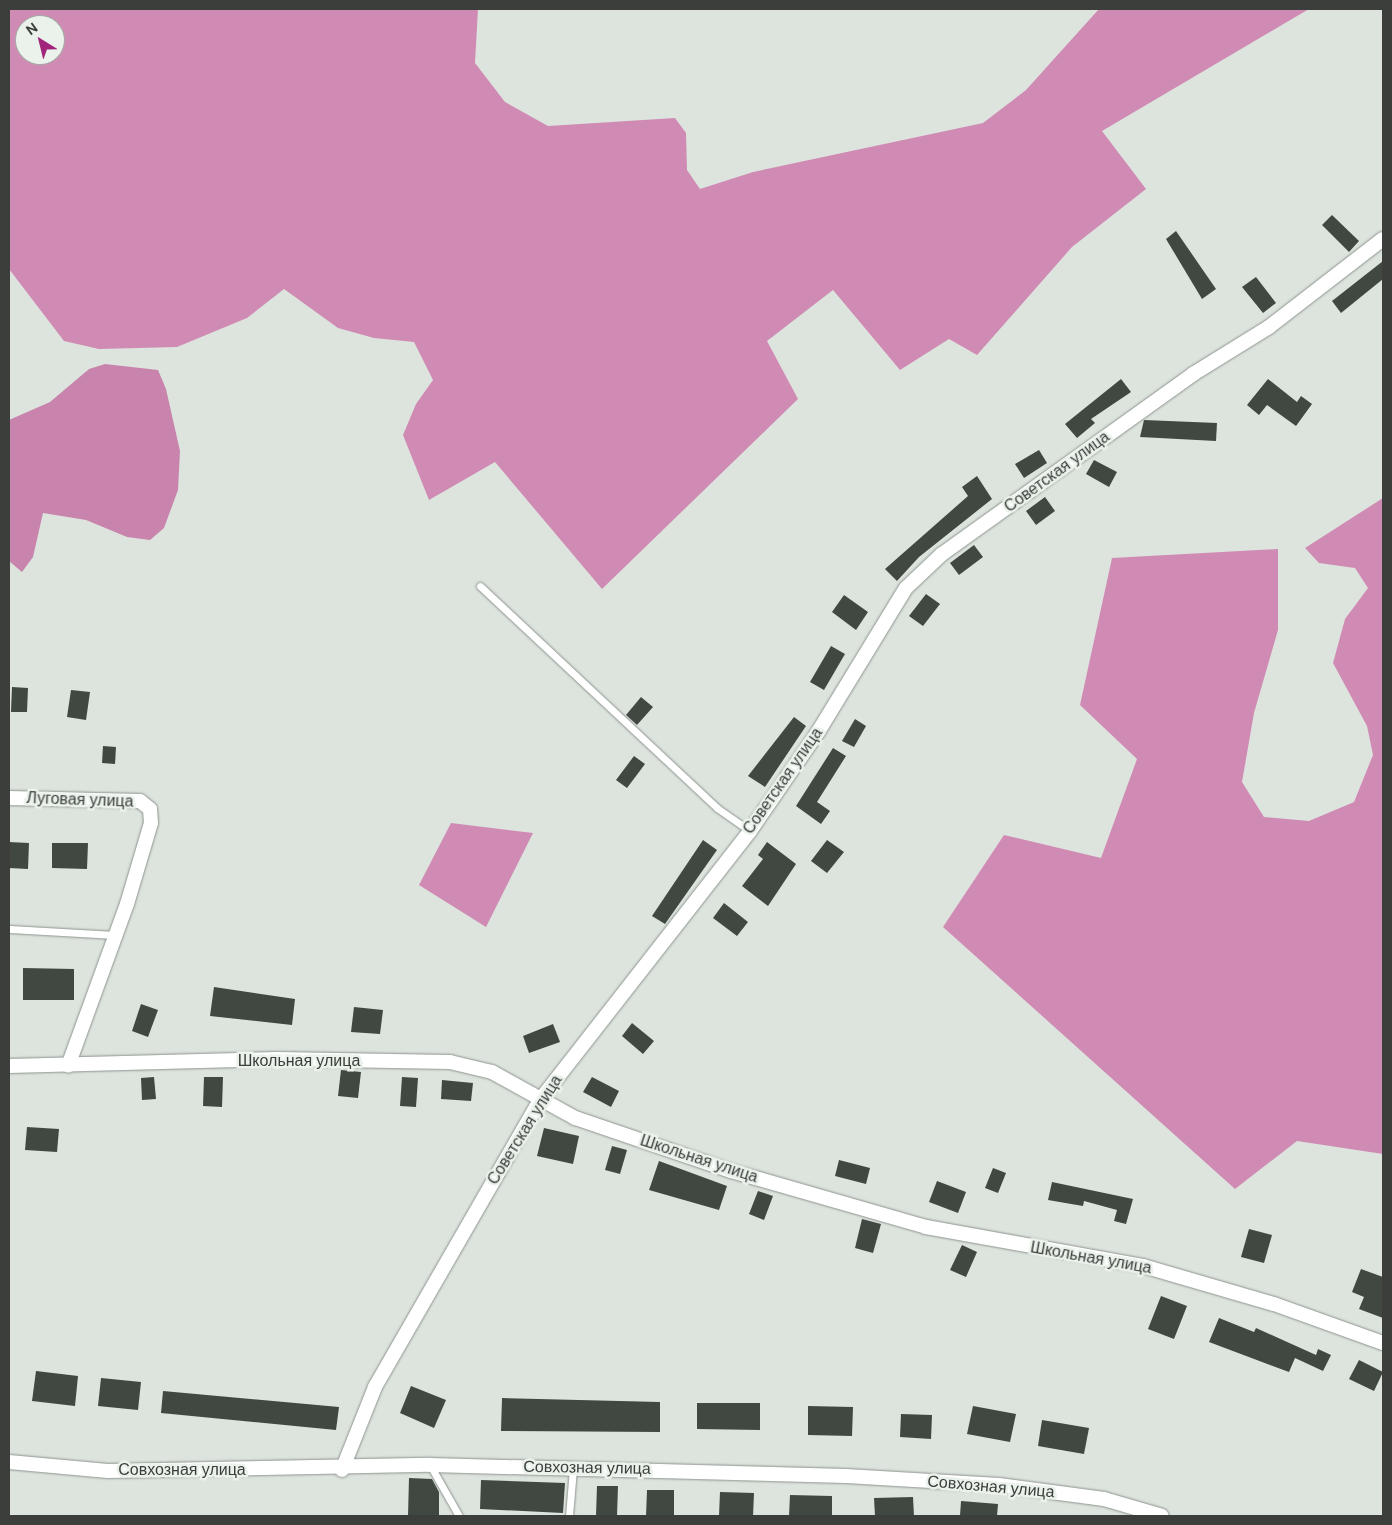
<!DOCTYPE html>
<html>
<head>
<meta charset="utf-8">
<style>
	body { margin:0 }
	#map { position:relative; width:1392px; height:1525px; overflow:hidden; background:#dde4de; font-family:"DM Sans",sans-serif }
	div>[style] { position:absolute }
	.forest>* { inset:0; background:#d08bb4 }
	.water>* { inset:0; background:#c884ac }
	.building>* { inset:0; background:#414741 }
	.roads { filter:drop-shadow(0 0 1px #8d948e) drop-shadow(0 0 1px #8d948e) }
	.service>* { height:7px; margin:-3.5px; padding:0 3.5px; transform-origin:3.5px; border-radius:3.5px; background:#fff }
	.minor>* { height:14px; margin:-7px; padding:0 7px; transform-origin:7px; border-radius:7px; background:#fff }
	span { translate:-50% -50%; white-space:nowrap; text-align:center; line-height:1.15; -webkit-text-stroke:5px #eaf2eb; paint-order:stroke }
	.street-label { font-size:16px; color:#3b3e3b }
	.frame { position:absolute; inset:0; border:10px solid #3b3e3b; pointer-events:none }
	.north { position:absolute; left:15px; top:15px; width:50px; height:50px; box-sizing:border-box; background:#eaf2eb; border:1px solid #a4aaa5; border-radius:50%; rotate:324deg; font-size:14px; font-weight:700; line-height:20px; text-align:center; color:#3b3e3b }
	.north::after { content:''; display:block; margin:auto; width:18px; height:22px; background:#a1267b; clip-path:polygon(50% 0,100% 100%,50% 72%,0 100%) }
</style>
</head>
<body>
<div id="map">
	<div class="forest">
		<i style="clip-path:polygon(evenodd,9px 9px,478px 9px,475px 63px,505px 102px,548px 126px,675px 118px,686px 133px,687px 170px,700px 189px,753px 172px,983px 123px,1026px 90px,1099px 9px,1309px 9px,1102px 131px,1146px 189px,1072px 247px,977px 355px,949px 339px,900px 370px,833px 290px,767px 341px,798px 399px,602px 589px,495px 462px,429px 500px,403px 435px,416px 404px,433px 380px,414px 342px,374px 338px,338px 328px,284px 289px,247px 318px,177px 347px,99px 349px,64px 341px,9px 269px,9px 9px,25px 25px,55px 25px,55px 55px,25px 55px,25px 25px)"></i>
		<i style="clip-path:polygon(1383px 498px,1383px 1154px,1297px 1141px,1235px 1189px,943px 927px,1004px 835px,1101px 858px,1137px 759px,1080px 705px,1112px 558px,1278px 549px,1278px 630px,1254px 713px,1242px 782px,1264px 817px,1309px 821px,1354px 802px,1373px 755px,1367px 726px,1333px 663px,1345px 619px,1368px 588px,1355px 568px,1319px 563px,1305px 548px)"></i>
		<i style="clip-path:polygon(451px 823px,533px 833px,486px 927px,419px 885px)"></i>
	</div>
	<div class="water">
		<i style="clip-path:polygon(105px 364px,158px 370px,166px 389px,180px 451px,178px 490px,164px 528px,150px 540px,127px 537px,86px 520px,43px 513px,33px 557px,22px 572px,9px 561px,9px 420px,50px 402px,89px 369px)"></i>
	</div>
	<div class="building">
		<i style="clip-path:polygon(1332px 215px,1359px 241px,1349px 252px,1322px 225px)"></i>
		<i style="clip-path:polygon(1176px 231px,1216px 289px,1202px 299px,1166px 239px)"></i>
		<i style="clip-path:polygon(1383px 261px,1383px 279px,1341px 313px,1332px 301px)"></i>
		<i style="clip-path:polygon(1256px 277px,1276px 303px,1263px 313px,1242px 287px)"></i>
		<i style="clip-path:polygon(1121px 379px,1131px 392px,1091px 419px,1095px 423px,1077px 438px,1065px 424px)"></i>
		<i style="clip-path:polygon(1268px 379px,1297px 402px,1301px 396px,1312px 404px,1296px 426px,1267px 405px,1259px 415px,1247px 405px)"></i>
		<i style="clip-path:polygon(1144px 420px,1217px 423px,1216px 441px,1140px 437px)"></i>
		<i style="clip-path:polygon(1039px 450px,1047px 463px,1024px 478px,1015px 464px)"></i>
		<i style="clip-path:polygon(1094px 460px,1117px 472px,1109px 487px,1086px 474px)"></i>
		<i style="clip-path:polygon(977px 476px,992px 499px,919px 557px,897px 581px,885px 569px,968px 496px,962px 487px)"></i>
		<i style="clip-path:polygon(1045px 497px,1055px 511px,1036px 525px,1026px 511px)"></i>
		<i style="clip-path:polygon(974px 545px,983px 557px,959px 575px,950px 563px)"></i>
		<i style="clip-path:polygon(926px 594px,940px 604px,923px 626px,909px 616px)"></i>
		<i style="clip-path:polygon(844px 595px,868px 612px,856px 630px,832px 612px)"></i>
		<i style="clip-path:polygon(831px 646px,845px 654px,824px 690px,810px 682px)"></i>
		<i style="clip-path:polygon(12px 687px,28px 688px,27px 712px,11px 712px)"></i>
		<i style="clip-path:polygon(71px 690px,90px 692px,86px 720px,67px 717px)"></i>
		<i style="clip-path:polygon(641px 697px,653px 707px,637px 725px,626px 715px)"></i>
		<i style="clip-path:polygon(794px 717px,806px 726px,765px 787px,748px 776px)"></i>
		<i style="clip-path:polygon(855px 719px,866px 726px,854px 747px,842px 741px)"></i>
		<i style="clip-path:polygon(103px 746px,116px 747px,115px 764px,102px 763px)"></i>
		<i style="clip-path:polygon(833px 748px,846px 756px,817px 802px,830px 811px,821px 824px,796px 806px)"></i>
		<i style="clip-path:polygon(634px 756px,645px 764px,627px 788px,616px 780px)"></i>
		<i style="clip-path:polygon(703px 840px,717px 850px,665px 924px,652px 916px)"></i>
		<i style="clip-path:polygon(827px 840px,844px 852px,827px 873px,811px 861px)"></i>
		<i style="clip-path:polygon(9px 842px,29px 843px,28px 869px,9px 868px)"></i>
		<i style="clip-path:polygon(767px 842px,796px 864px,768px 906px,742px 886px,763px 859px,758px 855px)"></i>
		<i style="clip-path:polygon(52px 843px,88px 843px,87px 869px,52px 868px)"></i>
		<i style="clip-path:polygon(724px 903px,748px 922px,737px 936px,713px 918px)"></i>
		<i style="clip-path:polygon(23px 968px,74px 969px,74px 1000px,23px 1000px)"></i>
		<i style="clip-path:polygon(214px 987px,295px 999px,292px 1025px,210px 1016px)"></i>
		<i style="clip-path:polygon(141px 1004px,158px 1010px,148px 1037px,132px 1031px)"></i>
		<i style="clip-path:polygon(354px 1007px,383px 1010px,380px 1034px,351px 1032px)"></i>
		<i style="clip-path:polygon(632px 1023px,654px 1041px,643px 1054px,622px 1036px)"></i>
		<i style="clip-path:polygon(553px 1024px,560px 1042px,529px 1053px,523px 1036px)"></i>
		<i style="clip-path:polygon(341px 1070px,361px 1072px,358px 1098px,338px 1096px)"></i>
		<i style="clip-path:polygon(154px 1077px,156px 1099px,142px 1100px,141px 1078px)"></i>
		<i style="clip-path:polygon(204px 1077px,223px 1077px,222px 1107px,203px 1106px)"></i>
		<i style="clip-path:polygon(402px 1077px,418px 1078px,416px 1107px,400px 1106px)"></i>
		<i style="clip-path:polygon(592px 1077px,619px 1091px,611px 1107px,583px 1092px)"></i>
		<i style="clip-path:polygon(442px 1080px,473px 1083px,471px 1101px,441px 1099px)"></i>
		<i style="clip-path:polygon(27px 1127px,59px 1129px,57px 1152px,25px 1150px)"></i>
		<i style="clip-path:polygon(544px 1128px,579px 1136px,573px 1164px,537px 1156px)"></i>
		<i style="clip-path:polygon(612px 1146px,627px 1150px,620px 1174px,605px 1170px)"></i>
		<i style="clip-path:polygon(839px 1160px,870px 1168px,866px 1184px,835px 1176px)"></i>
		<i style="clip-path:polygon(659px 1161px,727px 1186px,719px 1210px,649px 1190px)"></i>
		<i style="clip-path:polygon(993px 1168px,1006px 1173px,998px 1193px,985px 1188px)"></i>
		<i style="clip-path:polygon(937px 1181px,966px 1192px,958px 1213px,929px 1202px)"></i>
		<i style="clip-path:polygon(1052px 1182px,1133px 1199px,1126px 1224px,1114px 1221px,1117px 1210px,1084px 1201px,1083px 1206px,1048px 1200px)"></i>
		<i style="clip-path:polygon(758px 1191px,773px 1196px,764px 1220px,749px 1214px)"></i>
		<i style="clip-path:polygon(862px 1219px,881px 1224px,873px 1253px,855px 1248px)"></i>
		<i style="clip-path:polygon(1249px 1229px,1272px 1235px,1264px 1263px,1241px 1257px)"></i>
		<i style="clip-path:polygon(962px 1245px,977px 1252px,966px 1277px,950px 1270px)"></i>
		<i style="clip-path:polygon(1361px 1269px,1383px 1277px,1383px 1318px,1359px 1309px,1364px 1297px,1352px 1292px)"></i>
		<i style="clip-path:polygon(1161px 1296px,1187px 1306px,1174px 1339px,1148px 1329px)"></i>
		<i style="clip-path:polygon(1219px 1318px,1254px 1332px,1256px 1328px,1316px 1355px,1318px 1349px,1331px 1355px,1323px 1371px,1295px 1358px,1289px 1372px,1209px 1342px)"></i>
		<i style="clip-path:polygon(1359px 1360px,1383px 1372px,1374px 1391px,1349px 1379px)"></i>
		<i style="clip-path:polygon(36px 1371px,78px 1376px,75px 1406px,32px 1401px)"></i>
		<i style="clip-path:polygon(101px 1378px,141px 1382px,138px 1410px,98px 1406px)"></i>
		<i style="clip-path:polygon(411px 1386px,446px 1400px,434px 1428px,400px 1413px)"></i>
		<i style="clip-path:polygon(163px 1391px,339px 1407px,336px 1430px,161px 1413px)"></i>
		<i style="clip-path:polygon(502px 1398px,660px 1402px,660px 1432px,501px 1431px)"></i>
		<i style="clip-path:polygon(697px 1403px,760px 1403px,760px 1430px,697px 1429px)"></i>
		<i style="clip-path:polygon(808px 1406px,853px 1407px,852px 1436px,808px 1435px)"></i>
		<i style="clip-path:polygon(973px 1406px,1016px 1414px,1010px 1442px,967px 1434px)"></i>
		<i style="clip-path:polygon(901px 1414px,932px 1415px,931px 1439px,900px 1437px)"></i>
		<i style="clip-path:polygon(1042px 1420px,1089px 1428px,1084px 1454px,1038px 1446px)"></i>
		<i style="clip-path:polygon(409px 1478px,432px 1479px,439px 1492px,439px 1516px,408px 1516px)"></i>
		<i style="clip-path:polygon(481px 1480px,565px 1483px,563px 1513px,480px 1509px)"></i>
		<i style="clip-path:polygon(597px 1486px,618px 1486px,617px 1516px,596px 1515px)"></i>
		<i style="clip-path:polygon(647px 1490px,674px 1490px,674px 1516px,646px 1516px)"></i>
		<i style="clip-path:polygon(720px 1492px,754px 1493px,753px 1516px,719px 1516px)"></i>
		<i style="clip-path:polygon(790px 1495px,832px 1496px,832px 1516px,789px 1516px)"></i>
		<i style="clip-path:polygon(913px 1497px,914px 1516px,875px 1516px,874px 1498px)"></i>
		<i style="clip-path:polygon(961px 1501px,998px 1504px,997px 1516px,960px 1516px)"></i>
	</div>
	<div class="roads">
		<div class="service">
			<i style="left:480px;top:586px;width:325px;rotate:43.1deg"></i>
			<i style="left:717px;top:808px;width:40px;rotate:34.9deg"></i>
			<i style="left:9px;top:929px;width:107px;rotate:3.2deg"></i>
			<i style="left:430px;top:1465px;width:59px;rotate:60.4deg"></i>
			<i style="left:569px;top:1516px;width:48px;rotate:-85.2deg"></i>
		</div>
		<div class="minor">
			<i style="left:9px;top:798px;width:131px;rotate:1.3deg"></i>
			<i style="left:140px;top:801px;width:13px;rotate:39deg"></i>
			<i style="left:150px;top:809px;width:14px;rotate:86deg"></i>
			<i style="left:151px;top:823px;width:84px;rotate:106.5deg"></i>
			<i style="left:127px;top:904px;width:172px;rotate:110deg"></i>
			<i style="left:9px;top:1066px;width:268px;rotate:-1.5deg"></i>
			<i style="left:277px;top:1059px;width:173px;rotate:1deg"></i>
			<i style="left:450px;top:1062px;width:43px;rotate:13.4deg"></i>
			<i style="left:492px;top:1072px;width:95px;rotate:29deg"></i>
			<i style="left:575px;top:1118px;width:165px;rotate:18.8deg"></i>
			<i style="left:731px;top:1171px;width:203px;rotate:16deg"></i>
			<i style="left:926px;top:1227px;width:220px;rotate:10.2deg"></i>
			<i style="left:1143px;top:1266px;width:136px;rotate:16.2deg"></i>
			<i style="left:1274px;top:1304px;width:116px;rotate:19.7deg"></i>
			<i style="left:9px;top:1462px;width:99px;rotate:5.2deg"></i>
			<i style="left:108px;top:1471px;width:322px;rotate:-1.1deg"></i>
			<i style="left:430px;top:1465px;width:416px;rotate:1.5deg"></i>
			<i style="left:846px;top:1476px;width:153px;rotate:3.4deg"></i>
			<i style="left:999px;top:1485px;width:106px;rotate:7.6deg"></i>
			<i style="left:1104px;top:1499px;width:60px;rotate:16.3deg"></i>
			<i style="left:342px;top:1470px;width:89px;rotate:-68.3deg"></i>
			<i style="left:375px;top:1387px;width:331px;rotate:-60.1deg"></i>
			<i style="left:540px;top:1100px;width:341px;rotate:-52deg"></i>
			<i style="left:750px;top:831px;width:120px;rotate:-55.5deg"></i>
			<i style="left:818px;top:732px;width:169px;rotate:-58.6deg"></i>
			<i style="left:906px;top:588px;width:50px;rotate:-43.4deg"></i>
			<i style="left:942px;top:554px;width:309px;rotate:-35.6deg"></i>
			<i style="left:1193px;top:374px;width:89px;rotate:-31.7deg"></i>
			<i style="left:1269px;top:327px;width:144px;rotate:-37.7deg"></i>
		</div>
	</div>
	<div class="street-label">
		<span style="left:1057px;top:472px;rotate:-36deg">Советская улица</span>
		<span style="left:783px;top:781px;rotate:-55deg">Советская улица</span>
		<span style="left:80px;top:800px;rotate:2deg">Луговая улица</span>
		<span style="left:299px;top:1061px">Школьная улица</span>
		<span style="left:525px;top:1130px;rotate:-58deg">Советская улица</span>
		<span style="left:699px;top:1159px;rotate:18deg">Школьная улица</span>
		<span style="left:1091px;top:1258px;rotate:10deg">Школьная улица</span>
		<span style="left:587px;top:1468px;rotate:1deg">Совхозная улица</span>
		<span style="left:182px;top:1470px">Совхозная улица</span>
		<span style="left:991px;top:1487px;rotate:5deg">Совхозная улица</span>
	</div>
	<div class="frame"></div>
	<div class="north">N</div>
</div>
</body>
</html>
